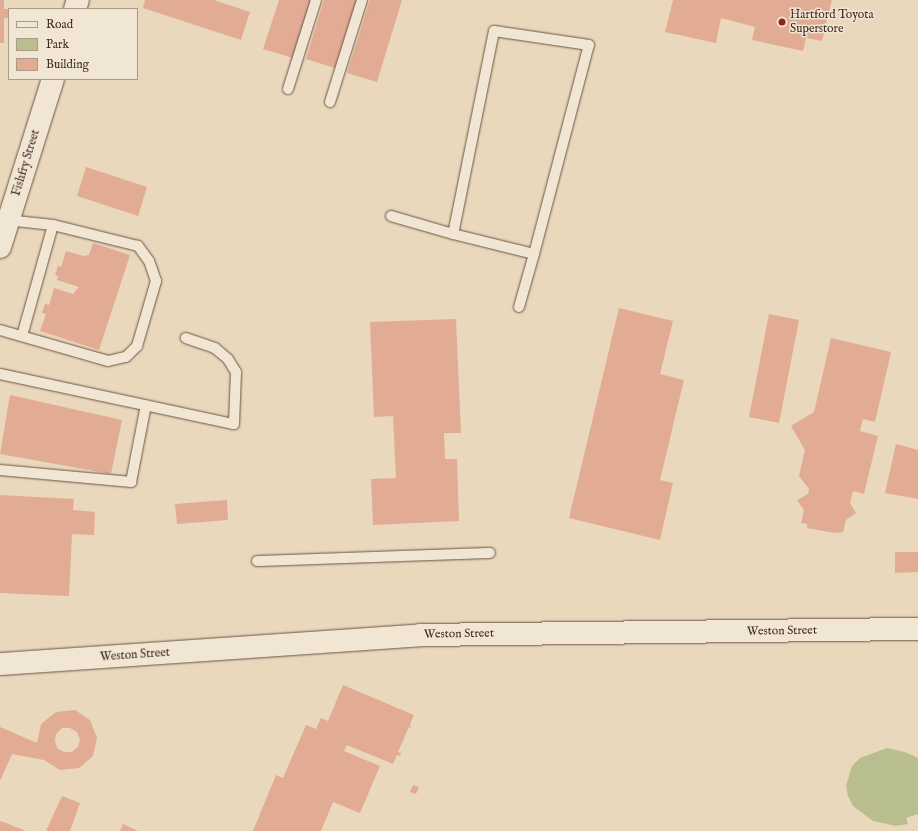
<!DOCTYPE html>
<html>
<head>
<meta charset="utf-8">
<style>
	body { margin:0 }
	#map { position:relative; width:918px; height:831px; overflow:hidden; background:#ead8bc; font-family:"IM FELL English",serif }
	div>[style] { position:absolute }
	.green>* { inset:0; background:#b9be8f }
	.building>* { inset:0; background:#e2ab93 }
	.roads { filter:drop-shadow(0 0 1px #6b5446) drop-shadow(0 0 1px #6b5446) }
	.service>* { height:10px; margin:-5px; padding:0 5px; transform-origin:5px; border-radius:5px; background:#f1e6d3 }
	.tertiary>* { height:22px; margin:-11px; padding:0 11px; transform-origin:11px; border-radius:11px; background:#f1e6d3 }
	.dots>* { width:11px; height:11px; translate:-50% -50%; box-sizing:border-box; border:2px solid #f1e6d3; border-radius:50% }
	span { translate:-50% -50%; white-space:nowrap; text-align:center; line-height:1.15; -webkit-text-stroke:3px #f1e6d3; paint-order:stroke }
	.poi-label { font-size:12px; color:#41281f }
	.left { translate:0 -50%; text-align:left }
	.street-label { font-size:12px; color:#41281f }
	.legend { position:absolute; left:8px; top:8px; width:130px; height:72px; box-sizing:border-box; background:#f1e6d3; border:1px solid #ab9a8b; margin:0; padding:5px 7px; list-style:none; font-size:12px; color:#41281f }
	.legend li { display:flex; align-items:center; gap:8px; height:20px }
	.legend b { width:20px; border:1px solid #ab9a8b }
</style>
</head>
<body>
<div id="map">
	<div class="green">
		<i style="clip-path:polygon(887px 748px,905px 752px,918px 758px,918px 814px,906px 818px,908px 824px,896px 826px,873px 821px,853px 806px,848px 796px,846px 786px,852px 766px,860px 758px)"></i>
	</div>
	<div class="building">
		<i style="clip-path:polygon(0 0,4px 0,4px 9px,9px 9px,9px 18px,4px 18px,4px 43px,0 43px)"></i>
		<i style="clip-path:polygon(145px 0,214px 0,250px 12px,241px 40px,143px 8px)"></i>
		<i style="clip-path:polygon(279px 0,311px 0,293px 58px,263px 49px)"></i>
		<i style="clip-path:polygon(324px 0,357px 0,335px 68px,306px 59px)"></i>
		<i style="clip-path:polygon(370px 0,402px 0,377px 82px,347px 73px)"></i>
		<i style="clip-path:polygon(673px 0,832px 0,822px 41px,806px 38px,803px 51px,752px 40px,755px 27px,721px 18px,716px 43px,665px 32px)"></i>
		<i style="clip-path:polygon(86px 167px,147px 187px,138px 216px,77px 196px)"></i>
		<i style="clip-path:polygon(93px 243px,130px 255px,99px 350px,40px 331px,46px 314px,42px 313px,45px 304px,49px 305px,54px 288px,73px 294px,79px 287px,57px 280px,58px 276px,55px 275px,58px 266px,61px 267px,66px 251px,84px 256px,89px 255px)"></i>
		<i style="clip-path:polygon(619px 308px,673px 321px,660px 374px,684px 380px,660px 480px,673px 483px,660px 540px,569px 518px)"></i>
		<i style="clip-path:polygon(769px 314px,799px 320px,779px 423px,749px 417px)"></i>
		<i style="clip-path:polygon(456px 319px,461px 433px,444px 433px,445px 459px,457px 459px,459px 521px,373px 525px,371px 479px,396px 478px,393px 416px,374px 417px,370px 322px)"></i>
		<i style="clip-path:polygon(831px 338px,891px 352px,875px 422px,863px 419px,860px 431px,878px 436px,864px 494px,853px 491px,850px 503px,856px 513px,846px 520px,843px 532px,835px 533px,807px 528px,807px 524px,801px 523px,804px 510px,797px 500px,808px 494px,809px 489px,799px 476px,805px 450px,791px 426px,814px 412px)"></i>
		<i style="clip-path:polygon(10px 395px,122px 420px,111px 474px,0 454px)"></i>
		<i style="clip-path:polygon(896px 444px,918px 450px,918px 499px,885px 493px)"></i>
		<i style="clip-path:polygon(0 495px,74px 499px,73px 510px,95px 512px,94px 535px,72px 534px,69px 596px,0 593px)"></i>
		<i style="clip-path:polygon(227px 500px,228px 520px,177px 524px,175px 504px)"></i>
		<i style="clip-path:polygon(895px 552px,918px 552px,918px 572px,895px 573px)"></i>
		<i style="clip-path:polygon(343px 685px,414px 715px,410px 724px,411px 728px,409px 727px,398px 752px,401px 753px,400px 756px,397px 755px,393px 764px,347px 745px,344px 751px,380px 766px,360px 813px,333px 802px,321px 831px,253px 831px,276px 775px,283px 778px,306px 725px,316px 729px,321px 718px,328px 721px)"></i>
		<i style="clip-path:polygon(evenodd,75px 710px,90px 720px,97px 738px,93px 756px,79px 768px,60px 770px,44px 760px,12px 754px,0 781px,0 727px,37px 743px,41px 724px,56px 712px,75px 710px,62px 728px,70px 728px,77px 732px,80px 739px,78px 747px,72px 752px,64px 752px,57px 748px,55px 741px,56px 734px,62px 728px)"></i>
		<i style="clip-path:polygon(413px 785px,419px 787px,416px 794px,410px 792px)"></i>
		<i style="clip-path:polygon(62px 796px,80px 803px,70px 831px,46px 831px)"></i>
		<i style="clip-path:polygon(0 821px,6px 823px,26px 831px,0 831px)"></i>
		<i style="clip-path:polygon(123px 824px,138px 831px,120px 831px)"></i>
	</div>
	<div class="roads">
		<div class="service">
			<i style="left:288px;top:89px;width:93px;rotate:-72.5deg"></i>
			<i style="left:330px;top:102px;width:107px;rotate:-72.6deg"></i>
			<i style="left:391px;top:216px;width:65px;rotate:16.2deg"></i>
			<i style="left:519px;top:307px;width:55px;rotate:-74.2deg"></i>
			<i style="left:534px;top:254px;width:216px;rotate:-75.3deg"></i>
			<i style="left:589px;top:45px;width:96px;rotate:-171.6deg"></i>
			<i style="left:494px;top:31px;width:207px;rotate:101.4deg"></i>
			<i style="left:453px;top:234px;width:83px;rotate:13.9deg"></i>
			<i style="left:0;top:330px;width:112px;rotate:16deg"></i>
			<i style="left:108px;top:361px;width:18px;rotate:-13deg"></i>
			<i style="left:126px;top:357px;width:16px;rotate:-45deg"></i>
			<i style="left:137px;top:346px;width:68px;rotate:-73.7deg"></i>
			<i style="left:156px;top:281px;width:21px;rotate:-109deg"></i>
			<i style="left:149px;top:261px;width:19px;rotate:-126deg"></i>
			<i style="left:138px;top:246px;width:88px;rotate:-166.1deg"></i>
			<i style="left:53px;top:225px;width:47px;rotate:-173.9deg"></i>
			<i style="left:22px;top:336px;width:115px;rotate:-74.4deg"></i>
			<i style="left:0;top:374px;width:239px;rotate:12.1deg"></i>
			<i style="left:234px;top:424px;width:52px;rotate:-87.8deg"></i>
			<i style="left:236px;top:372px;width:15px;rotate:-122deg"></i>
			<i style="left:228px;top:359px;width:17px;rotate:-140deg"></i>
			<i style="left:215px;top:348px;width:31px;rotate:-161deg"></i>
			<i style="left:0;top:470px;width:132px;rotate:5.2deg"></i>
			<i style="left:131px;top:482px;width:78px;rotate:-79deg"></i>
			<i style="left:257px;top:561px;width:233px;rotate:-2deg"></i>
		</div>
		<div class="tertiary">
			<i style="left:75px;top:9px;width:9px;rotate:-72deg"></i>
			<i style="left:0;top:247px;width:176px;rotate:-72.5deg"></i>
			<i style="left:0;top:664px;width:421px;rotate:-3.9deg"></i>
			<i style="left:420px;top:635px;width:498px;rotate:-0.7deg"></i>
		</div>
	</div>
	<div class="dots">
		<i style="left:782px;top:22px;background:#8f2418"></i>
	</div>
	<div class="poi-label">
		<span class="left" style="left:790px;top:22px">Hartford Toyota<br>Superstore</span>
	</div>
	<div class="street-label">
		<span style="left:26px;top:163px;rotate:-73deg">Fishfry Street</span>
		<span style="left:782px;top:631px;rotate:-1deg">Weston Street</span>
		<span style="left:459px;top:634px;rotate:-1deg">Weston Street</span>
		<span style="left:135px;top:655px;rotate:-4deg">Weston Street</span>
	</div>
	<ul class="legend">
	<li><b style="height:5px;background:#f1e6d3"></b>Road</li>
	<li><b style="height:11px;background:#b9be8f"></b>Park</li>
	<li><b style="height:11px;background:#e2ab93"></b>Building</li>
	</ul>
</div>
</body>
</html>
